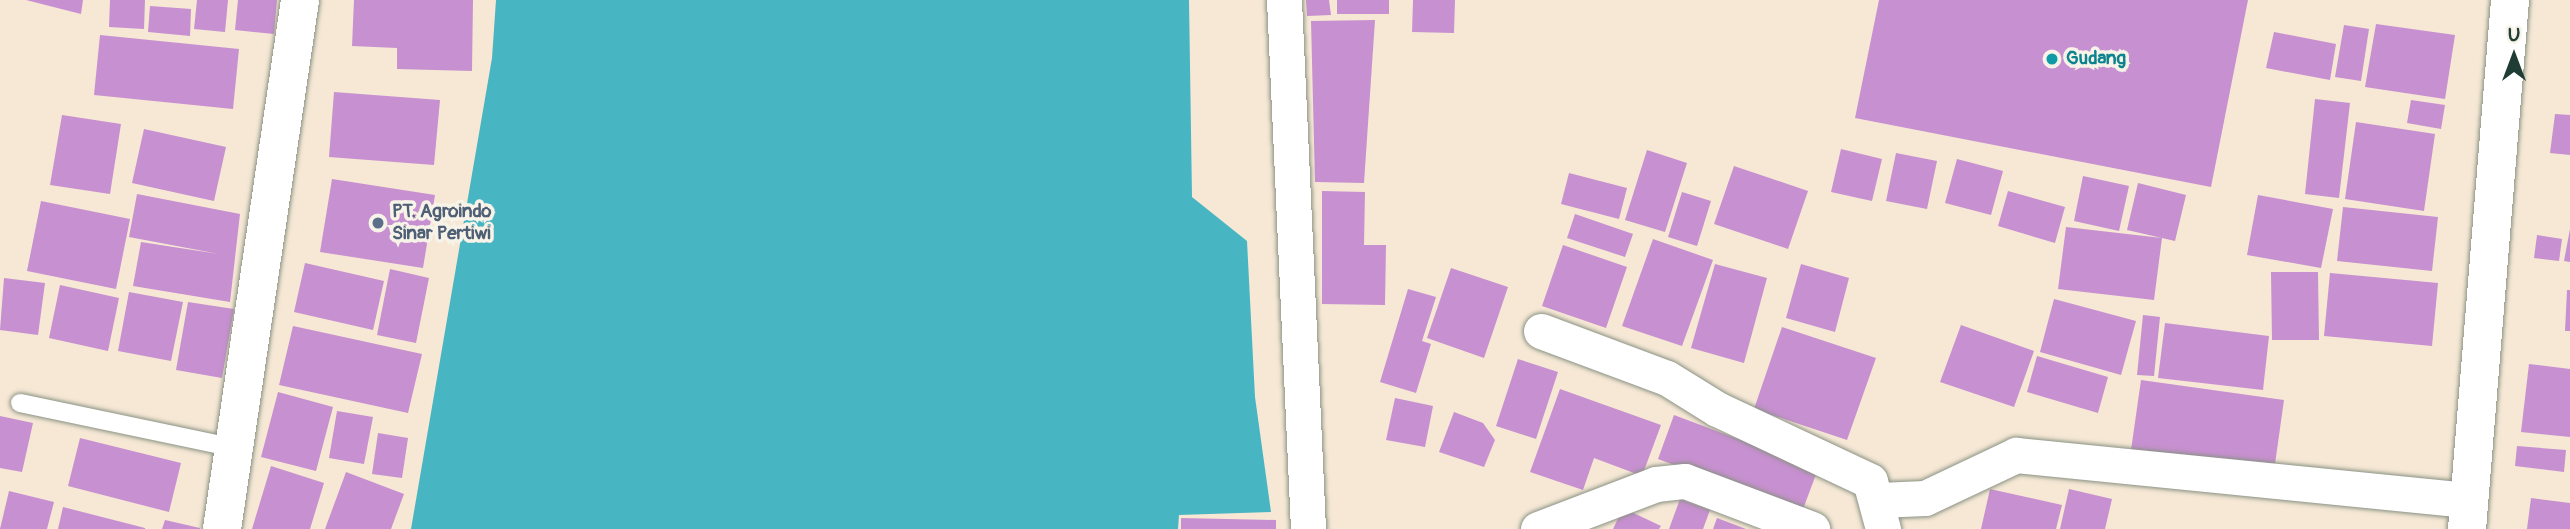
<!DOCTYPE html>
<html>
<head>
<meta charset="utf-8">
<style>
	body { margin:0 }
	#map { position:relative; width:2570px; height:529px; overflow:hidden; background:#f6e8d5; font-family:Pangolin,sans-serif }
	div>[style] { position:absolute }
	.water>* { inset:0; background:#48b5c3 }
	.building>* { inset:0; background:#c790d0 }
	.roads { filter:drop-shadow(0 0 2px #8a9284) drop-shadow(0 0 2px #8a9284) }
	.service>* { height:18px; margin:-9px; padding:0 9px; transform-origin:9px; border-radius:9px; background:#fff }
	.minor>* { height:35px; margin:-17.5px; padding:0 17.5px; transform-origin:17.5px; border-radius:17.5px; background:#fff }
	.trunk>* { height:38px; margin:-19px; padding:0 19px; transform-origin:19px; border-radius:19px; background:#fff }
	.dots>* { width:19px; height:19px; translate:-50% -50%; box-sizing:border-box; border:4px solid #f7f3e8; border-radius:50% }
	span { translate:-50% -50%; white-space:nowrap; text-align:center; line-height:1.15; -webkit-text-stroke:7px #f7f3e8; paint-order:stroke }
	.culture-label { font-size:19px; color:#0d838f; font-weight:700 }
	.left { translate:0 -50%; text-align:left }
	.service-label { font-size:19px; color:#4e5e75; font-weight:700 }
	.north { position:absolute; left:2479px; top:21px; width:70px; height:70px; -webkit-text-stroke:5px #f7f3e8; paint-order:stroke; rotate:0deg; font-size:19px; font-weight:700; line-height:28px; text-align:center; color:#1f3d34 }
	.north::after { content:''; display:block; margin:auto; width:24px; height:32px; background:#1f3d34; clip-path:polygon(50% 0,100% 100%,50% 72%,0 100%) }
</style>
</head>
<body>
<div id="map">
	<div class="water">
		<i style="clip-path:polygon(496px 0,1189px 0,1192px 197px,1247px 241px,1255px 397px,1271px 512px,1179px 515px,1178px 529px,411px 529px,492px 58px)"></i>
	</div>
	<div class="building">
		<i style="clip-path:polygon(26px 0,83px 0,81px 14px)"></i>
		<i style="clip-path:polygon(110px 0,145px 0,144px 29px,109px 27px)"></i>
		<i style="clip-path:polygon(197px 0,228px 0,225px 32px,194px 29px)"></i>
		<i style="clip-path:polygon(238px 0,277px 0,274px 34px,235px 30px)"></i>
		<i style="clip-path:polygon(354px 0,473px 0,472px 71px,397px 69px,397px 48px,352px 46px)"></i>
		<i style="clip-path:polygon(1306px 0,1329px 0,1331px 15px,1307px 16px)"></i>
		<i style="clip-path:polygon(1337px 0,1389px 0,1389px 14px,1337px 14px)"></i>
		<i style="clip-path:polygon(1413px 0,1455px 0,1454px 33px,1412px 32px)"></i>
		<i style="clip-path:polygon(1879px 0,2248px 0,2211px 187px,1855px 118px)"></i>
		<i style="clip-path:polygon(150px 6px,191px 9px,190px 36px,148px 32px)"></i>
		<i style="clip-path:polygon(1375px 20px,1364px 183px,1315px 182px,1311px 21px)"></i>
		<i style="clip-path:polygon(2376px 24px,2455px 35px,2445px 99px,2365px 87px)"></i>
		<i style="clip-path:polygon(2344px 25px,2369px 29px,2361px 81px,2335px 77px)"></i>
		<i style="clip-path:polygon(2274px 32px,2336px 44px,2330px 80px,2266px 68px)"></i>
		<i style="clip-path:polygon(100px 35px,239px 49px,233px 109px,94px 95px)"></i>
		<i style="clip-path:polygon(334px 92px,440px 100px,434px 165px,329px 157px)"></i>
		<i style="clip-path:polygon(2315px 99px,2350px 103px,2339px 198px,2305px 194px)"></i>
		<i style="clip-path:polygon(2411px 100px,2445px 105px,2441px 129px,2407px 123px)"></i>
		<i style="clip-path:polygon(2555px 114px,2570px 115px,2570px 155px,2550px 153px)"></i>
		<i style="clip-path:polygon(62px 115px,121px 124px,110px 194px,50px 185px)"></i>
		<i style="clip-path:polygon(2356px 122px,2435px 134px,2424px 211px,2345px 199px)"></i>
		<i style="clip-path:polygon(144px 129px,226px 147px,214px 201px,132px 183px)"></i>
		<i style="clip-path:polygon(1841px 149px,1882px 159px,1872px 201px,1831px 192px)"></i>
		<i style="clip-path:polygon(1647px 150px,1687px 163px,1665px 232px,1625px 220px)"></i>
		<i style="clip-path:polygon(1896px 153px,1937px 161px,1927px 209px,1886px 201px)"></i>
		<i style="clip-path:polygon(1957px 159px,2003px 171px,1991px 215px,1945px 203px)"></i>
		<i style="clip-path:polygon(1734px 166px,1808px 191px,1788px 249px,1714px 224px)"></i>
		<i style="clip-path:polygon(1569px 173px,1627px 188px,1619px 219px,1561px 204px)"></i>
		<i style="clip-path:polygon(2083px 176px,2129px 186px,2119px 231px,2074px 221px)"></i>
		<i style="clip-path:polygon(332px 179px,435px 195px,423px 268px,320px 252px)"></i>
		<i style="clip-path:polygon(2138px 183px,2186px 195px,2175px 241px,2162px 238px,2154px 300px,2058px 289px,2066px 227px,2162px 238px,2127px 230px)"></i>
		<i style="clip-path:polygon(1322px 191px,1365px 192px,1364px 245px,1386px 245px,1385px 305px,1322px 304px)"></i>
		<i style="clip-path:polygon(2008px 191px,2065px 207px,2055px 243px,1998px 226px)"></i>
		<i style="clip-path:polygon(1682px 192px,1711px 201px,1697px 246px,1668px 237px)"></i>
		<i style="clip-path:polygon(137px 194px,240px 214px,230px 302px,133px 286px,141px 242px,219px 254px,129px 237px)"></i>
		<i style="clip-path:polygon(2258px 195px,2333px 209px,2321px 268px,2247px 255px)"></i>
		<i style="clip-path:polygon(41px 201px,130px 219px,116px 289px,27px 271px)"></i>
		<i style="clip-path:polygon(2343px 207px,2438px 217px,2432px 271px,2337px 261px)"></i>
		<i style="clip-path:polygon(1575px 214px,1633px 234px,1625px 257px,1567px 238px)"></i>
		<i style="clip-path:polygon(2570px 229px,2570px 262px,2564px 261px)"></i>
		<i style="clip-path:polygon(2537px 235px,2562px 239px,2559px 261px,2534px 258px)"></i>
		<i style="clip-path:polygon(1653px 239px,1713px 260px,1682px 346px,1622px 326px)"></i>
		<i style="clip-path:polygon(1563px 245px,1627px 267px,1606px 328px,1542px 306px)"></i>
		<i style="clip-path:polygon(305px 263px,384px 281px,373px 330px,294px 312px)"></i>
		<i style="clip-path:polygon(1715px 264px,1767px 278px,1744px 363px,1691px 348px)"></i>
		<i style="clip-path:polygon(1801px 264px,1849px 278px,1835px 332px,1786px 318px)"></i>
		<i style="clip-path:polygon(1451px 268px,1508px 287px,1484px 358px,1427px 338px)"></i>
		<i style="clip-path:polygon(390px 269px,429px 278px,416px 343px,377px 335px)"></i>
		<i style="clip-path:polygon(2271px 272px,2318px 272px,2319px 340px,2272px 340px)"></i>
		<i style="clip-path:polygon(2330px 273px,2438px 283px,2432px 346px,2324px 336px)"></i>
		<i style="clip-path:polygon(4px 278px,45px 283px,38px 335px,0 330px)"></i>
		<i style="clip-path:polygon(60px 285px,119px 298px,108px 351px,49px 338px)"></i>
		<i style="clip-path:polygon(1408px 289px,1436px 297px,1422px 341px,1431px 344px,1416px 393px,1380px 382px)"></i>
		<i style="clip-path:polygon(2567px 290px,2570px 290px,2570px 331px,2565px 331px)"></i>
		<i style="clip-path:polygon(129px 292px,183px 302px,171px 361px,118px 351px)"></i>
		<i style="clip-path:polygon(2054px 299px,2136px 321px,2121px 375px,2040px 352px)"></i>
		<i style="clip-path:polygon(188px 302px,234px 309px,222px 378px,176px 370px)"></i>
		<i style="clip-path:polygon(2143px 315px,2160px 317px,2154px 376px,2137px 375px)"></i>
		<i style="clip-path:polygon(2165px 323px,2269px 336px,2263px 390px,2158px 378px)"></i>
		<i style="clip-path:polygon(1961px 325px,2034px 351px,2014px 407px,1940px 382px)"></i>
		<i style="clip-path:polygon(293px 326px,422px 354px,408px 413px,279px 385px)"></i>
		<i style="clip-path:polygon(1782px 327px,1876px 358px,1847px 440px,1754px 409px)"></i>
		<i style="clip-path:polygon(2037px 356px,2108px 377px,2098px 413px,2027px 392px)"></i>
		<i style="clip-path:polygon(1518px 359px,1558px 372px,1536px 439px,1496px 426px)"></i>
		<i style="clip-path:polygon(2529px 364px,2570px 369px,2570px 437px,2521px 432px)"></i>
		<i style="clip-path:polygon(2141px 380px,2284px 400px,2274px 471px,2131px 450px)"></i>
		<i style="clip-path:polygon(1560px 389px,1661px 425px,1642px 476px,1594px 458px,1583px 490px,1530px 472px)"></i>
		<i style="clip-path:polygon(278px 392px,333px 407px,316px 471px,261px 457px)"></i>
		<i style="clip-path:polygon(1395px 398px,1433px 406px,1425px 447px,1386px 440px)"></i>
		<i style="clip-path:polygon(337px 411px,373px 417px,364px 464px,329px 458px)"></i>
		<i style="clip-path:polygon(1454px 412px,1483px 423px,1495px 440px,1484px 467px,1439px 452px)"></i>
		<i style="clip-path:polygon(1674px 415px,1818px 469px,1802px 512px,1658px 459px)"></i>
		<i style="clip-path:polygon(0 416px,33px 423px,22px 472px,0 468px)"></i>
		<i style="clip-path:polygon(378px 433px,408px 438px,402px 478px,372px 474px)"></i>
		<i style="clip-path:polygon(80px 438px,181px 463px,169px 512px,68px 486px)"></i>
		<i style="clip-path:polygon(2517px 446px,2566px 450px,2564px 472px,2515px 466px)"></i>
		<i style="clip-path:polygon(271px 466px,324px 483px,310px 529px,252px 529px)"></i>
		<i style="clip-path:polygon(346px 472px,404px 494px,391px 529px,325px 529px)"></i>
		<i style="clip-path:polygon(1990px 489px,2062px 505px,2056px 529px,1981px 529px)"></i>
		<i style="clip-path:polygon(2069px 489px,2112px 499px,2105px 529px,2060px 529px)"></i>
		<i style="clip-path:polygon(9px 491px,54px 502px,47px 529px,0 529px)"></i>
		<i style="clip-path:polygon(2531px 498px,2570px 503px,2570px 529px,2527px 529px)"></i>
		<i style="clip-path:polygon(1680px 499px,1710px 510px,1703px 529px,1669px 529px)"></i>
		<i style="clip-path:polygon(63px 507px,145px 528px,145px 529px,58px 529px)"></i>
		<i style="clip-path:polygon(1623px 508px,1661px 526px,1659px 529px,1613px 529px)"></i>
		<i style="clip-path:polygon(1181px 518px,1276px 520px,1276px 529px,1181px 529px)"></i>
		<i style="clip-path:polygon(1717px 518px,1746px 529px,1713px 529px)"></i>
		<i style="clip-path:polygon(165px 520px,200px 528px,200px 529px,162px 529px)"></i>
	</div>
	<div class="roads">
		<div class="service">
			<i style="left:20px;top:403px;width:220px;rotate:11.8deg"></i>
		</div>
		<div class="minor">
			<i style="left:1284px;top:0;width:530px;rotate:87.4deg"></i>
			<i style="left:1541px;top:331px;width:134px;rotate:20.5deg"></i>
			<i style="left:1667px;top:378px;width:59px;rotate:31.8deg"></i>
			<i style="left:1717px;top:409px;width:169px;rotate:25.2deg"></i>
			<i style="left:1870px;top:481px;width:50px;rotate:74.8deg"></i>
			<i style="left:1879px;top:500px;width:46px;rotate:-2.5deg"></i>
			<i style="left:1925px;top:498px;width:101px;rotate:-25.3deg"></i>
			<i style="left:2016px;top:455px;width:456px;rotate:5.7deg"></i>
			<i style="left:1538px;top:529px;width:126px;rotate:-20.9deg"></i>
			<i style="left:1656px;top:484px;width:29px;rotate:-6deg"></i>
			<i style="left:1685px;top:481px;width:136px;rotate:20.7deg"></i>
		</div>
		<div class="trunk">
			<i style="left:222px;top:529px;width:535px;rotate:-81.61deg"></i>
			<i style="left:2467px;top:529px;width:531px;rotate:-85.35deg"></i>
		</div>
	</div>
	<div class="dots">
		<i style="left:2052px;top:59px;background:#0f9aa8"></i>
		<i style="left:378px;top:223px;background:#5c6f8a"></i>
	</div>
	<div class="culture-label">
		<span class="left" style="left:2066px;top:59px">Gudang</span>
	</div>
	<div class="service-label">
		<span class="left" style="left:392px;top:223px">PT. Agroindo<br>Sinar Pertiwi</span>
	</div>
	<div class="north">U</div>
</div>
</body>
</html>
